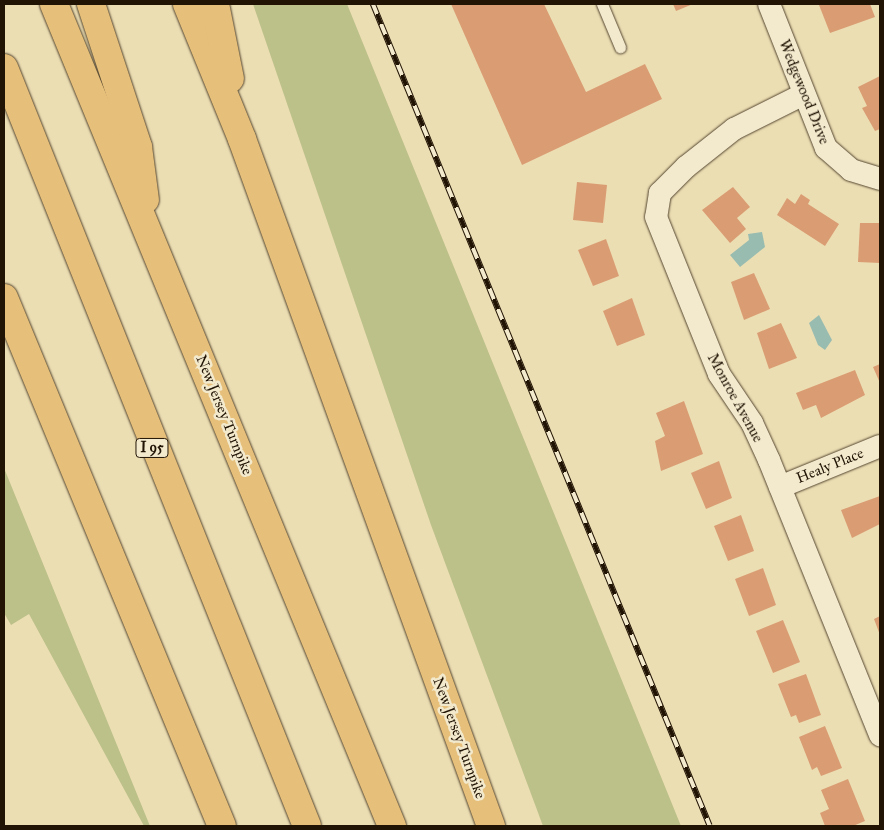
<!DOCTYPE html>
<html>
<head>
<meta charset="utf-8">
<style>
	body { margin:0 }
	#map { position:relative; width:884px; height:830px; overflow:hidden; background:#ecdeb3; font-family:"IM FELL Great Primer",serif }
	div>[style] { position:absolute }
	.green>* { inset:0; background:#bcc089 }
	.water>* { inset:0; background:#99bcb0 }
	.building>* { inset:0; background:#da9d73 }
	.roads { filter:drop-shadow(0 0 1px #544630) drop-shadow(0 0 1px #544630) }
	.lane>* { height:11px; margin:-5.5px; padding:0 5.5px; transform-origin:5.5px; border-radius:5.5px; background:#f3eace }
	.street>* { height:22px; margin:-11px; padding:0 11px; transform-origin:11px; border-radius:11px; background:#f3eace }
	.highway>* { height:28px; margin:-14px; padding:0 14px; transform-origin:14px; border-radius:14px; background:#e6bf7a }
	.rail>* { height:5.5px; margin-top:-2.75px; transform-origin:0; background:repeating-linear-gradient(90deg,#f3eace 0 11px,#211405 0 22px); box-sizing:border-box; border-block:1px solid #211405 }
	span { translate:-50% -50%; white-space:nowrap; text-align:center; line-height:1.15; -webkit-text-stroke:5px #f3eace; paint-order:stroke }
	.shield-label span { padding:1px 4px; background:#f3eace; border:1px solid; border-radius:4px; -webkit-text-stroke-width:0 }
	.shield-label { font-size:14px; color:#211405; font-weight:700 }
	.street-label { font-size:15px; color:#211405 }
	.frame { position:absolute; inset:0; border:5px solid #211405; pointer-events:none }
</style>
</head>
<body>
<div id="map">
	<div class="green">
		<i style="clip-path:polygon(253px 4px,347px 4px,681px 826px,543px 826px,431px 525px)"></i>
		<i style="clip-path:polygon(4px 468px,150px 826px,144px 826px,29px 614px,11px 625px,4px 613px)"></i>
	</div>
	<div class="water">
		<i style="clip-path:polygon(762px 232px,765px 247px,740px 267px,730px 255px,749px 240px,748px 234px)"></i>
		<i style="clip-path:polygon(819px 315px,832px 340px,825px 350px,818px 345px,809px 323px)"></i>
	</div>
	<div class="building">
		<i style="clip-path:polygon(451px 4px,544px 4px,586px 92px,645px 64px,662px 99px,522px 165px)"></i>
		<i style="clip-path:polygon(673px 4px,693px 4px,676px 11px)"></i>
		<i style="clip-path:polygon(870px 4px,875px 17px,830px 33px,819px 5px)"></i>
		<i style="clip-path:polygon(880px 76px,880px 129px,875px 131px,862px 108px,867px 106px,858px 87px)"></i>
		<i style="clip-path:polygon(577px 182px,607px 185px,603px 223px,573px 220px)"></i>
		<i style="clip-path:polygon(733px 187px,750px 207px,737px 218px,746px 229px,730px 243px,702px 210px)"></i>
		<i style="clip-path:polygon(801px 194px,810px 200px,808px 204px,839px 224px,825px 246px,777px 215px,787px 198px,795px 204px)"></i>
		<i style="clip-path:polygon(860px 223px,880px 223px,880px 263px,858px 262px)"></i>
		<i style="clip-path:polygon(606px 239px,619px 276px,593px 286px,578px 250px)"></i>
		<i style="clip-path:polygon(754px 273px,770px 309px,744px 320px,731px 282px)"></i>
		<i style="clip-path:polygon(632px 298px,645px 335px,617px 346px,603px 311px)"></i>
		<i style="clip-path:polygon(781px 323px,797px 358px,769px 369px,757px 333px)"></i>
		<i style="clip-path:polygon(880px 364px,880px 383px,873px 367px)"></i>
		<i style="clip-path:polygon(855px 370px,865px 395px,821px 418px,816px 405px,803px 410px,796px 393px)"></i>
		<i style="clip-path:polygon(684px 401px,703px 454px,661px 471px,655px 441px,665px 436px,656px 413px)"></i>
		<i style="clip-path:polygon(719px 461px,732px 498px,706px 509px,691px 473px)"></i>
		<i style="clip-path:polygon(880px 496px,880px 524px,852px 538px,841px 510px)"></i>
		<i style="clip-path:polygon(741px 515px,754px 551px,728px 561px,714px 526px)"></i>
		<i style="clip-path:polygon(763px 568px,776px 605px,749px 616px,735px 579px)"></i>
		<i style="clip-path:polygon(880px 616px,880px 635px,874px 619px)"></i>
		<i style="clip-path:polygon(783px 620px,800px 662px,773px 673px,756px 631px)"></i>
		<i style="clip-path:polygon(806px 674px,821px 715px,799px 723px,796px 715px,791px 717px,778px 684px)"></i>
		<i style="clip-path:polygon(825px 726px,842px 768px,821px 776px,817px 767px,812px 770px,799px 737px)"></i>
		<i style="clip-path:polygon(848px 779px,865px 821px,853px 826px,825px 826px,820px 813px,829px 809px,821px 790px)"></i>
	</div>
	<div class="roads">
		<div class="lane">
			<i style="left:602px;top:4px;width:47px;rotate:67.3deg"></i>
		</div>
		<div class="street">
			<i style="left:769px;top:4px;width:155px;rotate:68.4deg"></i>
			<i style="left:826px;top:148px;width:33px;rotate:41deg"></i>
			<i style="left:851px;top:170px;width:30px;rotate:17deg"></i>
			<i style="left:802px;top:95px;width:76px;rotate:153.4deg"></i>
			<i style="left:734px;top:129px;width:61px;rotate:141.6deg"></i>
			<i style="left:686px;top:167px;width:37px;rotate:135deg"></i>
			<i style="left:660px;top:193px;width:24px;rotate:99deg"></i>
			<i style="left:656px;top:217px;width:169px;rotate:68.1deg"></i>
			<i style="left:719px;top:374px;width:59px;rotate:56deg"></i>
			<i style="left:752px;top:423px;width:41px;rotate:65.3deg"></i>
			<i style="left:769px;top:460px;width:297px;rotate:68deg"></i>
			<i style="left:780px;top:487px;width:108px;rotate:-22.3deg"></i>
		</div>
		<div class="highway">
			<i style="left:54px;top:4px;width:889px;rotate:67.65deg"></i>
			<i style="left:91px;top:4px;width:151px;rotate:71.8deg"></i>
			<i style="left:138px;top:147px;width:53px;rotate:82.5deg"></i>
			<i style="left:187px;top:4px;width:146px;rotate:67.8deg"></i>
			<i style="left:242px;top:139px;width:731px;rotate:70.08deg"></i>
			<i style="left:215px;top:4px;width:76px;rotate:78.7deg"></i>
			<i style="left:4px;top:68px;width:816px;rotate:68.21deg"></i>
			<i style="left:4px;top:298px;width:571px;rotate:67.57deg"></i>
		</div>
	</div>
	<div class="rail">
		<i style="left:373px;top:4px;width:888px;rotate:67.71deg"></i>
	</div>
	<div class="shield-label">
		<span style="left:152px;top:448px">I 95</span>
	</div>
	<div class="street-label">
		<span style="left:804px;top:92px;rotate:68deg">Wedgewood Drive</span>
		<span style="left:735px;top:398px;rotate:61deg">Monroe Avenue</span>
		<span style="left:224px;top:415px;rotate:68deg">New Jersey Turnpike</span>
		<span style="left:830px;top:466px;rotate:-22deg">Healy Place</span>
		<span style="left:459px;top:738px;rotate:70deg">New Jersey Turnpike</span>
	</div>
	<div class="frame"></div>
</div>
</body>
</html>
